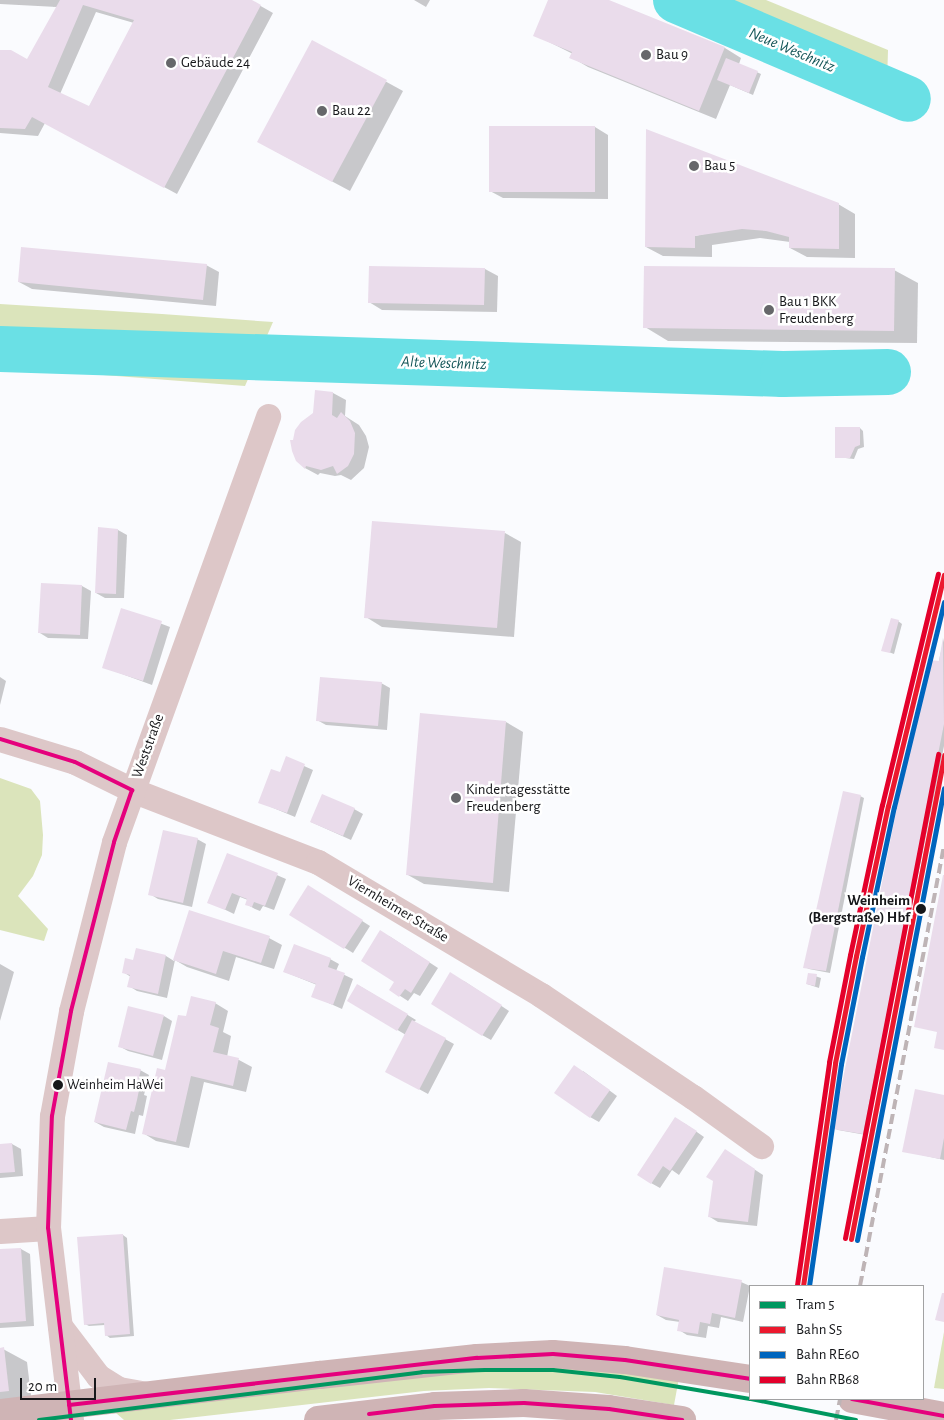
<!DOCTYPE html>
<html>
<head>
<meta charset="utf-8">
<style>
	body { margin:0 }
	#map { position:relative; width:944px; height:1420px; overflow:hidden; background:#fafbfe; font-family:"Alegreya Sans",sans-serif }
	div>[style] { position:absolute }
	.green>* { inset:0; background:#dbe4bb }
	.shadow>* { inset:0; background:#0003 }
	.river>* { height:46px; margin:-23px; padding:0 23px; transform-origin:23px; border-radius:23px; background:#6ae0e5 }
	.building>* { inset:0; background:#eadceb }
	.minor>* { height:25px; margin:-12.5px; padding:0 12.5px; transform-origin:12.5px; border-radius:12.5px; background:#ddc7c8 }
	.major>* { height:28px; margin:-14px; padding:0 14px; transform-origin:14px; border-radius:14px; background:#cfb4b5 }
	.rail>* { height:4px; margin-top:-2px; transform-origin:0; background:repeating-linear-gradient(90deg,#beb4b6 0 10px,transparent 0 15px) }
	.bus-1>* { height:4px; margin:-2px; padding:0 2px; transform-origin:2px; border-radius:2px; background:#e5007d }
	.rail-1>* { height:5px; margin:-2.5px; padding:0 2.5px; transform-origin:2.5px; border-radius:2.5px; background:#ec192e }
	.rail-2>* { height:5px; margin:-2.5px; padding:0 2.5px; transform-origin:2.5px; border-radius:2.5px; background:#0065bd }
	.rail-3>* { height:5px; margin:-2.5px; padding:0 2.5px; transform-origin:2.5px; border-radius:2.5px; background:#e4002b }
	.tram-1>* { height:4px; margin:-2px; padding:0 2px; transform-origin:2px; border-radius:2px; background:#00975f }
	.dots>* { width:14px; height:14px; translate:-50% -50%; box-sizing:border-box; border:2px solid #fff; border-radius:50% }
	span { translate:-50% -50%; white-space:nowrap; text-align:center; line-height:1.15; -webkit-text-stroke:5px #fff; paint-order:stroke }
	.bus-label { font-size:14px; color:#16171a }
	.left { translate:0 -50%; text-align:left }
	.poi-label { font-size:15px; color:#16171a }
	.street-label { font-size:15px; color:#16171a }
	.stop-label { font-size:15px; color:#16171a; font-weight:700 }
	.right { translate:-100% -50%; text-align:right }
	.water-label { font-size:16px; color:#135557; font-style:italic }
	.legend { position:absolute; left:749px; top:1285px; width:175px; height:115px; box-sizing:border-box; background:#fff; border:1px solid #a2a2a3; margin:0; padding:6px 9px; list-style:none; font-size:15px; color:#16171a }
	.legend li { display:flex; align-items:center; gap:10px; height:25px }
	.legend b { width:25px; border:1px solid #a2a2a3 }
	.scale { position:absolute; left:20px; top:1378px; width:76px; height:22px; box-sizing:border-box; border:2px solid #16171a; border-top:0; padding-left:6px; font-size:15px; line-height:18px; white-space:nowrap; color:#16171a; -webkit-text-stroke:4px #fff; paint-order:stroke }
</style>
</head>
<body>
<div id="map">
	<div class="green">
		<i style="clip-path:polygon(697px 0,766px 0,888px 50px,887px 84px)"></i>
		<i style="clip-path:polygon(0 304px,162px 314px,273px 322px,245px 386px,0 367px)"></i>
		<i style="clip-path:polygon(0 778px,31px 789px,40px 801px,43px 835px,42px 855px,33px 876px,18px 896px,48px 929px,44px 941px,0 930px)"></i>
		<i style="clip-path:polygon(944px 1332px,944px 1389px,934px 1388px)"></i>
		<i style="clip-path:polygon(553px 1365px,679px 1378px,674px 1405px,595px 1392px,489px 1388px,424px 1391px,170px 1420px,124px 1420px,116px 1413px,100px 1415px,423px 1367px)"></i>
	</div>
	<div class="shadow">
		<i style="clip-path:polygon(evenodd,0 0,250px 0,273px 13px,177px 194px,45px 123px,38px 136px,0 133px,0 51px,28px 61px,57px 7px,0 4px,0 0,96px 12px,134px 23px,89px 107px,60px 94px,96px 12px)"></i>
		<i style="clip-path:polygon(414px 0,430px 0,426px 7px)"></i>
		<i style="clip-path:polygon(549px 0,606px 0,725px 48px,741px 58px,739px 64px,761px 74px,753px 95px,730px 85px,716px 119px,588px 67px,571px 57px,573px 54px,535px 35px)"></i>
		<i style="clip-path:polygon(312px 41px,403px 91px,350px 191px,275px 151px)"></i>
		<i style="clip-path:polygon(595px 127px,608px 135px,608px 199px,503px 198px,490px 191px)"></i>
		<i style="clip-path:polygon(838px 204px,855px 214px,855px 258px,807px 257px,790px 248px,790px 242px,760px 238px,712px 245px,712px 257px,663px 256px,646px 247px)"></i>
		<i style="clip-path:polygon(206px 265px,219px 272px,216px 306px,32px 289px,19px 282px)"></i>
		<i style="clip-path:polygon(485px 269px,498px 276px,497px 312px,382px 310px,369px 302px)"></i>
		<i style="clip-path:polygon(894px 270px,918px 283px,917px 343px,668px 341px,645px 327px)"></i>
		<i style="clip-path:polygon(316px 391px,333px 393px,346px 400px,345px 416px,359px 425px,366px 436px,369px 447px,364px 468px,351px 480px,341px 475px,335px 476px,320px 473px,318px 475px,305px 468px,294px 441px,314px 414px)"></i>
		<i style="clip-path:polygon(860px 428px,863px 431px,864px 447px,858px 449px,854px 459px,837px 457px)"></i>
		<i style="clip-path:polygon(99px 528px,118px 530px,127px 535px,124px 598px,105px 598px,96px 593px)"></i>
		<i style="clip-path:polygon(505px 533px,521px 542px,514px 637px,382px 627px,366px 617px)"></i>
		<i style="clip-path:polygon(42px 584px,82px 586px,91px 591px,88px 639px,48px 638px,40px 633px)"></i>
		<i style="clip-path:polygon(122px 609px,170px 627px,152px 685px,103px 667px)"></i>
		<i style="clip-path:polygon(898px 621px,902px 624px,894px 654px,883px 650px)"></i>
		<i style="clip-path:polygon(944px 638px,944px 746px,866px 1135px,838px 1130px,834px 1128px)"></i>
		<i style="clip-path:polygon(0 677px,6px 681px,0 705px)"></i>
		<i style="clip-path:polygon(381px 683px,390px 688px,387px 730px,326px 725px,317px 720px)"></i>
		<i style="clip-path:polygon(506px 722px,523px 732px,509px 892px,424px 884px,408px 875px)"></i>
		<i style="clip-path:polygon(286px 758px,313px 770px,295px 817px,259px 802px,280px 774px)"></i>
		<i style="clip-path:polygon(860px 796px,864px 798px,830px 973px,809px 969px,805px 967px)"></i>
		<i style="clip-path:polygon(354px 809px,363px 814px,351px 840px,311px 822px)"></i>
		<i style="clip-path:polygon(197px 839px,206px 844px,192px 907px,158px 899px,150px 894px)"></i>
		<i style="clip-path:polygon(228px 854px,286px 879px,274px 910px,263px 906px,260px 911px,255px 909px,246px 904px,248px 900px,240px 897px,234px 914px,209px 902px)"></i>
		<i style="clip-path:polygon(317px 892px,370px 926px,353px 953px,291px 914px)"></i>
		<i style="clip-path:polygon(190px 911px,269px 938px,282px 945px,274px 969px,236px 957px,229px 981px,187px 967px,175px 960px,167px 998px,137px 991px,129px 986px,131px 977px,123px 972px,134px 961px,136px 950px,166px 956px,174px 961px)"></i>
		<i style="clip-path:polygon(389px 936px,438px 968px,420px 996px,414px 993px,408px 1001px,391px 990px,396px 982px)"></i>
		<i style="clip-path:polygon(330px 959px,339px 964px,336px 971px,353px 979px,342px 1009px,313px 996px,317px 985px,285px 972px)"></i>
		<i style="clip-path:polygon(0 964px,14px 972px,0 1021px)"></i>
		<i style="clip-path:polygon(809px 974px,821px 978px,819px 988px,807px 984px)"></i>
		<i style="clip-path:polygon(464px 981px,509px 1011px,491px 1040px,482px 1035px)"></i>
		<i style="clip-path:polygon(358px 985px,416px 1020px,414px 1022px,454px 1044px,428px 1094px,395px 1076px,406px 1035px,349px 1001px)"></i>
		<i style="clip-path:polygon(215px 1003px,228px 1011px,223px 1032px,231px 1036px,227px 1057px,239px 1060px,252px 1067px,246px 1092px,204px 1082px,189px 1148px,156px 1141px,143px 1133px,186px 1018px)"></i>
		<i style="clip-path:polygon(164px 1016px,172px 1021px,162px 1060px,128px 1051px,119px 1046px)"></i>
		<i style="clip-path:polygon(140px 1070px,149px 1075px,144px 1095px,147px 1096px,143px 1116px,139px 1115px,135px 1134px,104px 1127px,95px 1122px)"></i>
		<i style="clip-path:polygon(583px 1071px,617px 1096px,599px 1122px,590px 1117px)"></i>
		<i style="clip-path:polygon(944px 1096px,944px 1160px,904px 1151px)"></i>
		<i style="clip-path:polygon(684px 1123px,704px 1137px,679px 1175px,672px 1170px,660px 1188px,651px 1183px)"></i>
		<i style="clip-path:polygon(12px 1144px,21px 1149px,23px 1176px,0 1178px,0 1145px)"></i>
		<i style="clip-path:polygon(734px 1156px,763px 1175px,757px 1226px,718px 1222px,710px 1217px,714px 1181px)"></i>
		<i style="clip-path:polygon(123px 1235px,127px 1238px,134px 1336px,110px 1338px,106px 1335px,105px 1325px,89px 1326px,85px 1324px)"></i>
		<i style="clip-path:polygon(21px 1249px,30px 1254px,34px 1326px,0 1328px,0 1250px)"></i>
		<i style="clip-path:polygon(741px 1282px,750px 1286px,743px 1322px,721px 1317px,719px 1328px,708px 1326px,706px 1338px,687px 1335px,679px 1330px,680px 1322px,666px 1320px,657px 1315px)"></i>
		<i style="clip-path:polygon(0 1349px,3px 1349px,27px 1362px,32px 1404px,0 1407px)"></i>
	</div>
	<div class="river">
		<i style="left:676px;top:0;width:252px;rotate:23.1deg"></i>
		<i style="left:0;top:349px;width:783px;rotate:1.83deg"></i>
		<i style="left:783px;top:374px;width:105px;rotate:-1.1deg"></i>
	</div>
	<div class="building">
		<i style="clip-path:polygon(evenodd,60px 0,252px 0,261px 5px,164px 188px,32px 117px,25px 129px,0 128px,0 50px,11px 50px,27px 59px,60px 0,83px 5px,134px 20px,89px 106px,48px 87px,83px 5px)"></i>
		<i style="clip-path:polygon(548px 0,609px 0,725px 47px,699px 111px,569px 58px,572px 52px,533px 36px)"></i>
		<i style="clip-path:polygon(312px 40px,387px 80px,332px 182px,257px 142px)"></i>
		<i style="clip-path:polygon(726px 58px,758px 71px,749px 93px,717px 80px)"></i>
		<i style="clip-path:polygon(489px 126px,595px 126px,595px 192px,489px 192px)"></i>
		<i style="clip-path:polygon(646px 129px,839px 203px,839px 249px,789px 248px,789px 237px,766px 231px,742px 229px,695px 236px,695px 248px,645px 247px)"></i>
		<i style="clip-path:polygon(21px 247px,207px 264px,203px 300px,18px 282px)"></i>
		<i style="clip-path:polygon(369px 266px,485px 268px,484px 305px,368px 303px)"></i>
		<i style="clip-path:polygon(644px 266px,895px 268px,894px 331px,643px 328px)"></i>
		<i style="clip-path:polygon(315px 390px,333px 392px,332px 415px,337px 418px,341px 412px,350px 421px,355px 433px,354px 454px,348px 466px,337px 474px,333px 466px,321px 470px,306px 466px,305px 469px,296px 461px,292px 451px,290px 440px,293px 440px,295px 430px,301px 422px,313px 413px)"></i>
		<i style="clip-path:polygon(835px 427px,860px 427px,860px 445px,855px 447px,850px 458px,835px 458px)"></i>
		<i style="clip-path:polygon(372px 521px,505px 531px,497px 628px,364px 618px)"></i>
		<i style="clip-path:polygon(98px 527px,118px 529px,116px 594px,95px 593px)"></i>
		<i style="clip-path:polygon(41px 583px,82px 585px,80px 635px,38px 633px)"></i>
		<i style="clip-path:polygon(121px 608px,162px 621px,143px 681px,102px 668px)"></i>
		<i style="clip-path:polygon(891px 618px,899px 620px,890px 653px,881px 651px)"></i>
		<i style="clip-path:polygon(943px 637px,944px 724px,863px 1134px,833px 1129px,904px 772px,930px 660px,939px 661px)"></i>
		<i style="clip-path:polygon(320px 677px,382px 682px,378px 726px,316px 721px)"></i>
		<i style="clip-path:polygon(420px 713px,506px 721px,493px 883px,406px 875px)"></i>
		<i style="clip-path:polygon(286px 756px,305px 764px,287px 813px,258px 803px,271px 769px,280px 772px)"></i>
		<i style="clip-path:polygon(843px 791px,861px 795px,826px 971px,803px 968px)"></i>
		<i style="clip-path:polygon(322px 794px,355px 808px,343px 836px,310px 822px)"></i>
		<i style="clip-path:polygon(163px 830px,198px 838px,183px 903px,148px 895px)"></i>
		<i style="clip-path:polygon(227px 853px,278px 873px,265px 906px,254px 902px,252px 907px,245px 905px,247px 899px,232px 893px,225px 910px,207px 903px)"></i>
		<i style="clip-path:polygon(943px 875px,944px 875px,944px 1050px,934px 1048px,937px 1032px,914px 1027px)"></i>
		<i style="clip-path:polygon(308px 885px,363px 920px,344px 949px,289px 915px)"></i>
		<i style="clip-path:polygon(189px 910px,270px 936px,261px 963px,223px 951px,216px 974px,173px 960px)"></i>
		<i style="clip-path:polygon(380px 930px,430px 962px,411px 993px,405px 989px,399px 997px,389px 990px,394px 982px,361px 961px)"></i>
		<i style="clip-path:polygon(294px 944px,331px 958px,328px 967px,345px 973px,333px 1005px,311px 997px,316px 984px,283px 972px)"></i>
		<i style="clip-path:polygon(136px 948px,166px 955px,158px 994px,127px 987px,130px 975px,122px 973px,125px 958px,133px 960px)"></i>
		<i style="clip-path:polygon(450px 972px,502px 1005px,482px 1036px,431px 1004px)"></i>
		<i style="clip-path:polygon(808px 973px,817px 974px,815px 986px,806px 984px)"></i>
		<i style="clip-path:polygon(357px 984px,408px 1014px,397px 1031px,347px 1001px)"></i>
		<i style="clip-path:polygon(191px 996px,216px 1002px,210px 1025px,219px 1028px,213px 1052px,239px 1058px,233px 1086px,191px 1076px,176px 1142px,142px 1134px,157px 1068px,165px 1070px,178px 1015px,186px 1016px)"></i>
		<i style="clip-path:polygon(128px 1006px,164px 1015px,153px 1056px,118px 1047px)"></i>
		<i style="clip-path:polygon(412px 1020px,446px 1038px,419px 1090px,385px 1072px)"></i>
		<i style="clip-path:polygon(108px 1062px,141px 1069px,136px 1090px,139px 1090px,137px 1100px,134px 1112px,131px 1111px,126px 1130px,94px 1122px)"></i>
		<i style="clip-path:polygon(574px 1065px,610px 1090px,590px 1118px,554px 1093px)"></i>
		<i style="clip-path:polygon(915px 1089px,944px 1095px,944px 1138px,940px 1159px,902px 1152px)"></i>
		<i style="clip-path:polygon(675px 1117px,697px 1131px,670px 1171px,663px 1166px,651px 1184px,637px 1175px)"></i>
		<i style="clip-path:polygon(12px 1143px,15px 1172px,0 1173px,0 1144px)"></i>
		<i style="clip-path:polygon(725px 1149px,755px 1169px,748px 1222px,708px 1217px,713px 1181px,706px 1177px)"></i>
		<i style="clip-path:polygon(123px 1234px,130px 1334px,105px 1336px,104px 1323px,84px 1325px,77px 1237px)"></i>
		<i style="clip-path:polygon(21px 1248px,26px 1321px,0 1323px,0 1249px)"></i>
		<i style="clip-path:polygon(664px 1267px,742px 1280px,735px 1318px,712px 1313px,710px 1324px,700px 1322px,698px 1334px,677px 1331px,679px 1320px,656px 1315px)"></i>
		<i style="clip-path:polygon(942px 1293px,944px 1293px,944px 1322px,935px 1320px)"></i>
		<i style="clip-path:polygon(4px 1347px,9px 1391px,0 1392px,0 1348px)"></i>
	</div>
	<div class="minor">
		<i style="left:0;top:739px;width:78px;rotate:17deg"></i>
		<i style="left:75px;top:762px;width:64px;rotate:26.2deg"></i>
		<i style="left:132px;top:790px;width:199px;rotate:21.2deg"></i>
		<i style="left:318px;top:862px;width:260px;rotate:30.8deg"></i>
		<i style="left:541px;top:995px;width:183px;rotate:33.9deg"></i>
		<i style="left:693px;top:1097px;width:84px;rotate:35.8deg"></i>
		<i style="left:0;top:1231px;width:48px;rotate:-3.6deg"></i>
		<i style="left:60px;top:1326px;width:63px;rotate:52.8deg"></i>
		<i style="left:98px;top:1376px;width:25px;rotate:32deg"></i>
		<i style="left:119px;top:1389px;width:27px;rotate:10deg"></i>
		<i style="left:71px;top:1420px;width:193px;rotate:-96.8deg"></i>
		<i style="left:48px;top:1228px;width:112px;rotate:-88deg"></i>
		<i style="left:52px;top:1116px;width:107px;rotate:-79.7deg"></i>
		<i style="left:71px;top:1011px;width:174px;rotate:-75.7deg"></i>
		<i style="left:114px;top:842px;width:453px;rotate:-70.1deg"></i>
	</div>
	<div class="major">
		<i style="left:852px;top:1399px;width:94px;rotate:10.5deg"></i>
		<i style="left:0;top:1413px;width:322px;rotate:-6.8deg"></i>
		<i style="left:320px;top:1375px;width:158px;rotate:-6.2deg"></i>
		<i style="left:477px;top:1358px;width:76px;rotate:-3deg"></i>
		<i style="left:553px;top:1354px;width:72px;rotate:4.8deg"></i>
		<i style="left:625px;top:1360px;width:126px;rotate:8.6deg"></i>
		<i style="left:318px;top:1420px;width:118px;rotate:-6.8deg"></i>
		<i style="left:435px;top:1406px;width:89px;rotate:-1.9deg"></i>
		<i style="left:524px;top:1403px;width:85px;rotate:4deg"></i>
		<i style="left:609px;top:1409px;width:74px;rotate:8.6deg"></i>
	</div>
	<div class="rail">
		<i style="left:860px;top:1286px;width:448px;rotate:-79.2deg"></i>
		<i style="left:836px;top:1420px;width:21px;rotate:-79deg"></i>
	</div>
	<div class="bus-1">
		<i style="left:0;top:739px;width:78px;rotate:17deg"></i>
		<i style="left:75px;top:762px;width:64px;rotate:26.2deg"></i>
		<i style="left:852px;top:1399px;width:94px;rotate:10.5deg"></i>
		<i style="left:69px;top:1405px;width:411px;rotate:-6.6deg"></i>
		<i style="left:477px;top:1358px;width:76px;rotate:-3deg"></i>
		<i style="left:553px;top:1354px;width:72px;rotate:4.8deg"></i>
		<i style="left:625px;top:1360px;width:126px;rotate:8.6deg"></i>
		<i style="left:369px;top:1414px;width:66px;rotate:-6.9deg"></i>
		<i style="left:435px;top:1406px;width:89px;rotate:-1.9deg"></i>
		<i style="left:524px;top:1403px;width:85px;rotate:4deg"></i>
		<i style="left:609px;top:1409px;width:74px;rotate:8.6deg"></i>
		<i style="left:71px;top:1420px;width:193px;rotate:-96.8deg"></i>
		<i style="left:48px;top:1228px;width:112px;rotate:-88deg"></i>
		<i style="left:52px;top:1116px;width:107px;rotate:-79.7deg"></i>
		<i style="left:71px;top:1011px;width:174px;rotate:-75.7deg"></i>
		<i style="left:114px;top:842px;width:55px;rotate:-70.9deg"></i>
	</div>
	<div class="rail-1">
		<i style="left:851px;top:1239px;width:493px;rotate:-79.1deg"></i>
		<i style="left:803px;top:1286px;width:225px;rotate:-81.8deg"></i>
		<i style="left:835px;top:1063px;width:109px;rotate:-78.9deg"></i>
		<i style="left:856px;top:956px;width:153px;rotate:-78deg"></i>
		<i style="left:888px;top:806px;width:238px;rotate:-76.4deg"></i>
	</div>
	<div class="rail-2">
		<i style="left:857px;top:1240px;width:460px;rotate:-79.1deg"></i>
		<i style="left:809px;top:1286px;width:224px;rotate:-81.8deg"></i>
		<i style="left:841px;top:1064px;width:109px;rotate:-78.9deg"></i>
		<i style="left:862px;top:957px;width:153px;rotate:-78deg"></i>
		<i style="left:894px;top:807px;width:211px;rotate:-76.3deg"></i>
	</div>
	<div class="rail-3">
		<i style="left:845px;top:1238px;width:493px;rotate:-79.1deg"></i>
		<i style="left:797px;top:1285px;width:225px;rotate:-81.8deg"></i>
		<i style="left:829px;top:1062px;width:109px;rotate:-78.9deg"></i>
		<i style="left:850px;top:955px;width:153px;rotate:-78deg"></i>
		<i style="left:882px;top:805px;width:238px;rotate:-76.4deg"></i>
	</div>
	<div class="tram-1">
		<i style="left:751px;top:1399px;width:107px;rotate:11.3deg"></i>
		<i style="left:39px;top:1420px;width:386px;rotate:-7.1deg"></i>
		<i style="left:422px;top:1372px;width:63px;rotate:-1.8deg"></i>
		<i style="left:485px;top:1370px;width:68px"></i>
		<i style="left:553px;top:1370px;width:67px;rotate:6deg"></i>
		<i style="left:620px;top:1377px;width:132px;rotate:9.6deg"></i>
	</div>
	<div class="dots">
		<i style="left:646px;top:55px;background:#66676a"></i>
		<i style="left:171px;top:63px;background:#66676a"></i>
		<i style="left:322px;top:111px;background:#66676a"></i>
		<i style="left:694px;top:166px;background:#66676a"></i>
		<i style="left:769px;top:310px;background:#66676a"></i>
		<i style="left:456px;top:798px;background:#66676a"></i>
		<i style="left:921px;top:909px;background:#16171a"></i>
		<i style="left:58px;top:1085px;background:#16171a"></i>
	</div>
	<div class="bus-label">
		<span class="left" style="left:67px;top:1085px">Weinheim HaWei</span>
	</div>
	<div class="poi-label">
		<span class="left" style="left:656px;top:55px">Bau 9</span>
		<span class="left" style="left:181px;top:63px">Gebäude 24</span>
		<span class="left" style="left:332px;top:111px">Bau 22</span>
		<span class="left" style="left:704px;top:166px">Bau 5</span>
		<span class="left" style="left:779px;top:310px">Bau 1 BKK<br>Freudenberg</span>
		<span class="left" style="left:466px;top:798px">Kindertagesstätte<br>Freudenberg</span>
	</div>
	<div class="street-label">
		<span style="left:148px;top:746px;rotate:-70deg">Weststraße</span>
		<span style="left:398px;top:909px;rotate:31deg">Viernheimer Straße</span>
	</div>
	<div class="stop-label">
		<span class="right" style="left:910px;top:909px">Weinheim<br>(Bergstraße) Hbf</span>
	</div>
	<div class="water-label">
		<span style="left:792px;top:50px;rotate:23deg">Neue Weschnitz</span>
		<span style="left:444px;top:363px;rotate:2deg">Alte Weschnitz</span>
	</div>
	<ul class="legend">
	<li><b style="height:6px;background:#00975f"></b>Tram 5</li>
	<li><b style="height:6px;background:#ec192e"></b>Bahn S5</li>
	<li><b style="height:6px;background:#0065bd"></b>Bahn RE60</li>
	<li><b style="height:6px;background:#e4002b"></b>Bahn RB68</li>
	</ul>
	<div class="scale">20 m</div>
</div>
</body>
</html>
